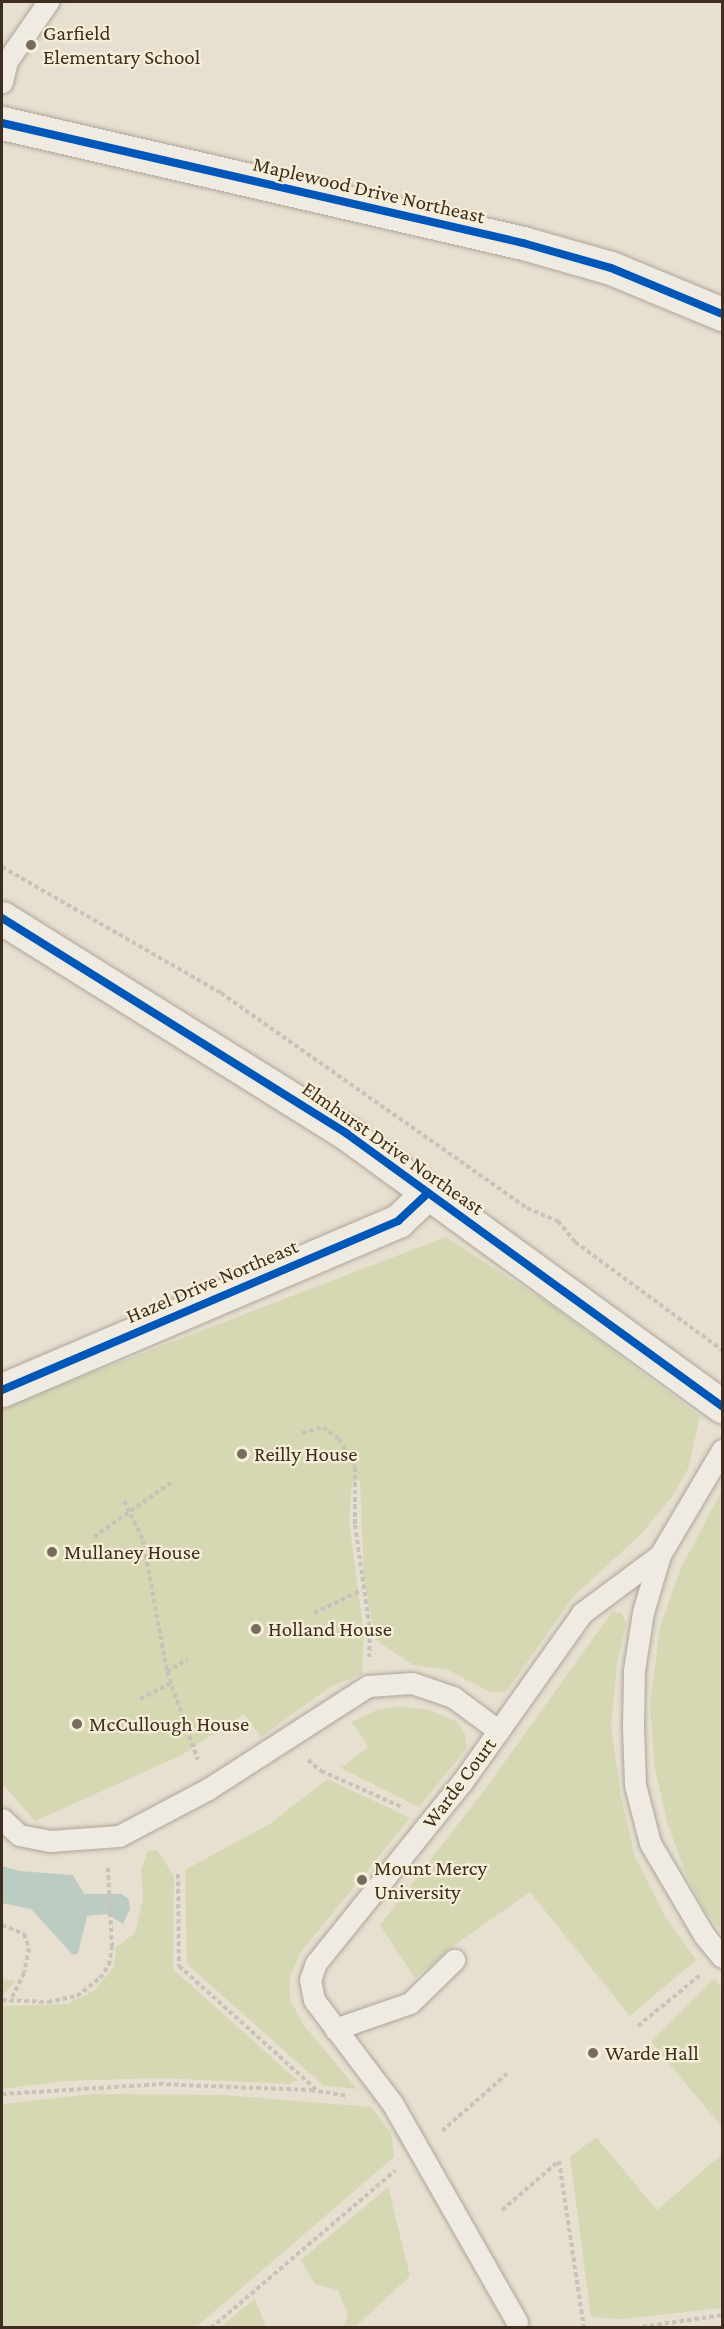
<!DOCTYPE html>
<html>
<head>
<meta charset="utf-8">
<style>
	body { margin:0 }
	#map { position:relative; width:724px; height:2329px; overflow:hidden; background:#e7e0d1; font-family:"Crimson Pro",serif }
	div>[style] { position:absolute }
	.green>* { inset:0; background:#d6d7b3 }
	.water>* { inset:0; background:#bcccc2 }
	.path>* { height:4px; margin-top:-2px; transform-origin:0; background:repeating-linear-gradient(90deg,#c8c2b9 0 4.5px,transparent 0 7.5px) }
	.roads { filter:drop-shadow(0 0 2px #ada599) drop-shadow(0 0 2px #ada599) }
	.service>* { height:21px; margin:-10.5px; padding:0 10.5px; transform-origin:10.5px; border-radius:10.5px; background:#efebe3 }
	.minor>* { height:33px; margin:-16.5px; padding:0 16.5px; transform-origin:16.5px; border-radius:16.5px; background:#efebe3 }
	.cycleway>* { height:8px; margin:-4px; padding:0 4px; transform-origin:4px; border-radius:4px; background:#0057b8 }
	.dots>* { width:16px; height:16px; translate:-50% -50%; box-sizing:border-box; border:3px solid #f7eed8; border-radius:50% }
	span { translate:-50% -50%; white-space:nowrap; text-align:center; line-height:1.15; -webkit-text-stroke:4.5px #f7eed8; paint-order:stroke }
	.poi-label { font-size:21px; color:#3d2e20 }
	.left { translate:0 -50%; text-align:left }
	.street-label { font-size:21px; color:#3d2e20 }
	.frame { position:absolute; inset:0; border:3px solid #3d2e20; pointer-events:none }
</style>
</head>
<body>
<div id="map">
	<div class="green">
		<i style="clip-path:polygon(446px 1237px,552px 1306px,700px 1416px,688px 1469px,672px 1497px,641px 1534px,573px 1597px,506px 1692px,490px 1692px,448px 1670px,413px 1665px,376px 1640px,364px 1582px,360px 1480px,352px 1482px,349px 1520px,364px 1636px,362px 1674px,330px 1687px,261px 1737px,244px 1714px,182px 1755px,35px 1821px,2px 1783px,2px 1407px)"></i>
		<i style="clip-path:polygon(722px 1490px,722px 1932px,704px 1909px,686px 1875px,667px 1822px,654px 1764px,650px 1704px,660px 1627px,681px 1568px)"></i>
		<i style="clip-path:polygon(612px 1612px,622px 1613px,626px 1624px,617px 1664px,611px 1726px,621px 1796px,635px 1857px,666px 1918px,696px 1960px,630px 2016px,530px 1892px,452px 1947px,415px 1978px,380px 1925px,486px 1788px)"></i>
		<i style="clip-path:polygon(400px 1706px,430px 1710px,457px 1722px,465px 1734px,467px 1748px,419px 1807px,341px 1768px,368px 1747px,352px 1722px,377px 1710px)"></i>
		<i style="clip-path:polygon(328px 1779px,410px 1818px,301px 1952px,290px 1977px,290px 2000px,303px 2024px,357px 2089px,324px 2086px,187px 1964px,185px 1870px,271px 1823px)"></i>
		<i style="clip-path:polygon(157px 1850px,174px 1876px,173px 1969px,297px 2080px,289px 2084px,161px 2078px,65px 2081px,2px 2089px,2px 2006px,67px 2004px,95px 1990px,114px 1966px,116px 1947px,135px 1933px,143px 1898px,141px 1871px,148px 1851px)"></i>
		<i style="clip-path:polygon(2px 1979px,16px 1981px,2px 1996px)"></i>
		<i style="clip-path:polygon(714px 1979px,722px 1987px,722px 2127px,651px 2042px)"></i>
		<i style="clip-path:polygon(93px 2094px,225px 2095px,371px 2107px,391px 2133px,394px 2157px,196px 2327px,2px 2327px,2px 2104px)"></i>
		<i style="clip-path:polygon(596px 2137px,657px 2210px,722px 2154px,722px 2308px,623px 2319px,591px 2317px,570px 2157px)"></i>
		<i style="clip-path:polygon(388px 2187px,410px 2276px,355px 2327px,343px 2327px,348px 2315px,338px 2290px,315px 2284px,301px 2260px)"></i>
		<i style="clip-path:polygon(255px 2299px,266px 2327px,220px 2327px)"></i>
	</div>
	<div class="water">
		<i style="clip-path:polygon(2px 1866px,19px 1871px,73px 1875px,84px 1894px,121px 1894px,129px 1899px,130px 1909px,123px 1924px,107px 1914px,87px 1916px,78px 1953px,73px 1955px,31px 1909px,2px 1903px)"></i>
	</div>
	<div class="path">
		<i style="left:2px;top:867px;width:253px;rotate:29.9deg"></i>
		<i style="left:221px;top:993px;width:374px;rotate:35.1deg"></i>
		<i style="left:527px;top:1208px;width:34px;rotate:23deg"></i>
		<i style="left:558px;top:1221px;width:27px;rotate:51deg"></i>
		<i style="left:575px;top:1242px;width:182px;rotate:36.3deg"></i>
		<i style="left:302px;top:1433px;width:22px;rotate:-16deg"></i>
		<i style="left:323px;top:1427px;width:20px;rotate:37deg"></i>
		<i style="left:339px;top:1439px;width:32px;rotate:60deg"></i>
		<i style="left:355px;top:1467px;width:58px;rotate:90deg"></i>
		<i style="left:355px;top:1525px;width:107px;rotate:81.9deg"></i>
		<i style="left:370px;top:1631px;width:26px;rotate:92deg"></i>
		<i style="left:124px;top:1501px;width:43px;rotate:64deg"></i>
		<i style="left:143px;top:1540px;width:134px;rotate:79.7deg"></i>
		<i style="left:167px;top:1672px;width:93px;rotate:70.6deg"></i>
		<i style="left:94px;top:1537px;width:95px;rotate:-35.2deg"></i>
		<i style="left:314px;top:1613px;width:53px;rotate:-25.6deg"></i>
		<i style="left:167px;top:1672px;width:24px;rotate:-33deg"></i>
		<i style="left:140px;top:1699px;width:35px;rotate:-27deg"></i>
		<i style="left:308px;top:1760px;width:17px;rotate:40deg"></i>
		<i style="left:321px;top:1771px;width:89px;rotate:24deg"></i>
		<i style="left:2px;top:1762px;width:1px;rotate:-90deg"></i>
		<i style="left:178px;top:1874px;width:92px;rotate:89.4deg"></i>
		<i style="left:179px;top:1966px;width:187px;rotate:42deg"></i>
		<i style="left:2px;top:1925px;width:24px;rotate:22deg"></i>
		<i style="left:24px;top:1934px;width:15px;rotate:70deg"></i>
		<i style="left:29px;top:1948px;width:25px;rotate:101deg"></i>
		<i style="left:24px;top:1973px;width:28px;rotate:116deg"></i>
		<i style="left:2px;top:2000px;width:46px;rotate:2.5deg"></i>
		<i style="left:48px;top:2002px;width:30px;rotate:-12deg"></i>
		<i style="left:77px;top:1996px;width:29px;rotate:-38deg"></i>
		<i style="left:100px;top:1978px;width:16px;rotate:-55deg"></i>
		<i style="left:109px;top:1965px;width:18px;rotate:-81deg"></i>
		<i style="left:112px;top:1947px;width:80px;rotate:-92.9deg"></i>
		<i style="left:638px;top:2026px;width:80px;rotate:-39.4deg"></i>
		<i style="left:2px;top:2094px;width:157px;rotate:-3.6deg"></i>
		<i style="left:159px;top:2084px;width:152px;rotate:2.3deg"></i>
		<i style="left:311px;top:2090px;width:37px;rotate:9deg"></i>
		<i style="left:442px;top:2131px;width:89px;rotate:-41.4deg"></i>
		<i style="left:502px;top:2210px;width:75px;rotate:-40.7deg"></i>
		<i style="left:559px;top:2161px;width:169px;rotate:81.5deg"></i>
		<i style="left:211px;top:2328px;width:242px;rotate:-40.5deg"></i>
		<i style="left:635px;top:2328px;width:88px;rotate:-8.5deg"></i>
	</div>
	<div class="roads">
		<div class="service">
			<i style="left:2px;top:82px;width:22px;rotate:-77deg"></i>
			<i style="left:7px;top:61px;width:72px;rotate:-55.2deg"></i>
			<i style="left:722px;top:1450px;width:122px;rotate:120.6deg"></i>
			<i style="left:660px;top:1555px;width:59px;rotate:106.6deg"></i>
			<i style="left:643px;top:1612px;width:59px;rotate:98.8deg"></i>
			<i style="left:634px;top:1670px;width:57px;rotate:91deg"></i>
			<i style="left:633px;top:1727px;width:58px;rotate:88deg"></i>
			<i style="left:635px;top:1785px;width:60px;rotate:75.5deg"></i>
			<i style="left:650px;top:1843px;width:107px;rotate:59.6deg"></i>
			<i style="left:704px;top:1935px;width:28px;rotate:51deg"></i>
			<i style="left:2px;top:1819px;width:23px;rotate:43deg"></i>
			<i style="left:19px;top:1835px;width:32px;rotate:11deg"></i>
			<i style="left:50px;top:1841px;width:69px;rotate:-4.1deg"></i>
			<i style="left:119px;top:1836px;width:101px;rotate:-27.8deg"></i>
			<i style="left:208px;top:1789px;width:190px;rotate:-32.8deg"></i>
			<i style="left:368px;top:1686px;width:44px;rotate:-3.9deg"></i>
			<i style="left:412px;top:1683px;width:43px;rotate:18.9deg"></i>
			<i style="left:453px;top:1697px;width:57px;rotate:36.5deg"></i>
			<i style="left:335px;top:2029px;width:79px;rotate:-19.1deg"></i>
			<i style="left:410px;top:2003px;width:62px;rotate:-44.3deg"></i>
			<i style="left:517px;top:2322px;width:252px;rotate:-119.7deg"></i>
			<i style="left:392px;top:2103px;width:129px;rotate:-127.1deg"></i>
			<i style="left:314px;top:2000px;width:20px;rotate:-101deg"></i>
			<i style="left:310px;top:1980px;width:18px;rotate:-71deg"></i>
			<i style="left:316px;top:1963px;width:233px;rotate:-51.1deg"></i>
			<i style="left:462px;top:1782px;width:207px;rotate:-54.6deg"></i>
			<i style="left:582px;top:1613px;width:97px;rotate:-36.6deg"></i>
		</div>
		<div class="minor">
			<i style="left:2px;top:123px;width:535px;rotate:12.97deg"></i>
			<i style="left:523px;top:243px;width:91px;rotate:15.9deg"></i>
			<i style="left:611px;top:268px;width:120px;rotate:22.5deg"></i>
			<i style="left:2px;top:918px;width:406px;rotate:32deg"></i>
			<i style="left:346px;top:1133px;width:465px;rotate:36deg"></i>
			<i style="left:2px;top:1390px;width:431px;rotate:-23.1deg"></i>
			<i style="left:398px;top:1221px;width:41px;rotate:-43deg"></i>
		</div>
	</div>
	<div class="cycleway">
		<i style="left:2px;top:123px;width:535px;rotate:12.97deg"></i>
		<i style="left:523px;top:243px;width:91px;rotate:15.9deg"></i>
		<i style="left:611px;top:268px;width:120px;rotate:22.5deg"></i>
		<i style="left:2px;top:918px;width:406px;rotate:32deg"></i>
		<i style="left:346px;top:1133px;width:465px;rotate:36deg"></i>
		<i style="left:2px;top:1390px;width:431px;rotate:-23.1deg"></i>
		<i style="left:398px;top:1221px;width:41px;rotate:-43deg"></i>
	</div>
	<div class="dots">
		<i style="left:31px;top:45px;background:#786c5e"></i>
		<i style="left:242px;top:1454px;background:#786c5e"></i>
		<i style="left:52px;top:1552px;background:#786c5e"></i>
		<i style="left:256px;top:1629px;background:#786c5e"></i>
		<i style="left:77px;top:1724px;background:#786c5e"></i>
		<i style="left:362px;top:1880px;background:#786c5e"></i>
		<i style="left:593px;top:2053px;background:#786c5e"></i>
	</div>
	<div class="poi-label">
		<span class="left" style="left:43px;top:45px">Garfield<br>Elementary School</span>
		<span class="left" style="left:254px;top:1454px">Reilly House</span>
		<span class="left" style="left:64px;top:1552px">Mullaney House</span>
		<span class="left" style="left:268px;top:1629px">Holland House</span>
		<span class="left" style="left:89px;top:1724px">McCullough House</span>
		<span class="left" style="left:374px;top:1880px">Mount Mercy<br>University</span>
		<span class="left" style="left:605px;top:2053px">Warde Hall</span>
	</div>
	<div class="street-label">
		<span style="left:369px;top:190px;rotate:13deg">Maplewood Drive Northeast</span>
		<span style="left:393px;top:1148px;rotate:35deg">Elmhurst Drive Northeast</span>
		<span style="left:212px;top:1281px;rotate:-23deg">Hazel Drive Northeast</span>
		<span style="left:459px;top:1783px;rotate:-53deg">Warde Court</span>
	</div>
	<div class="frame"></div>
</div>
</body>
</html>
